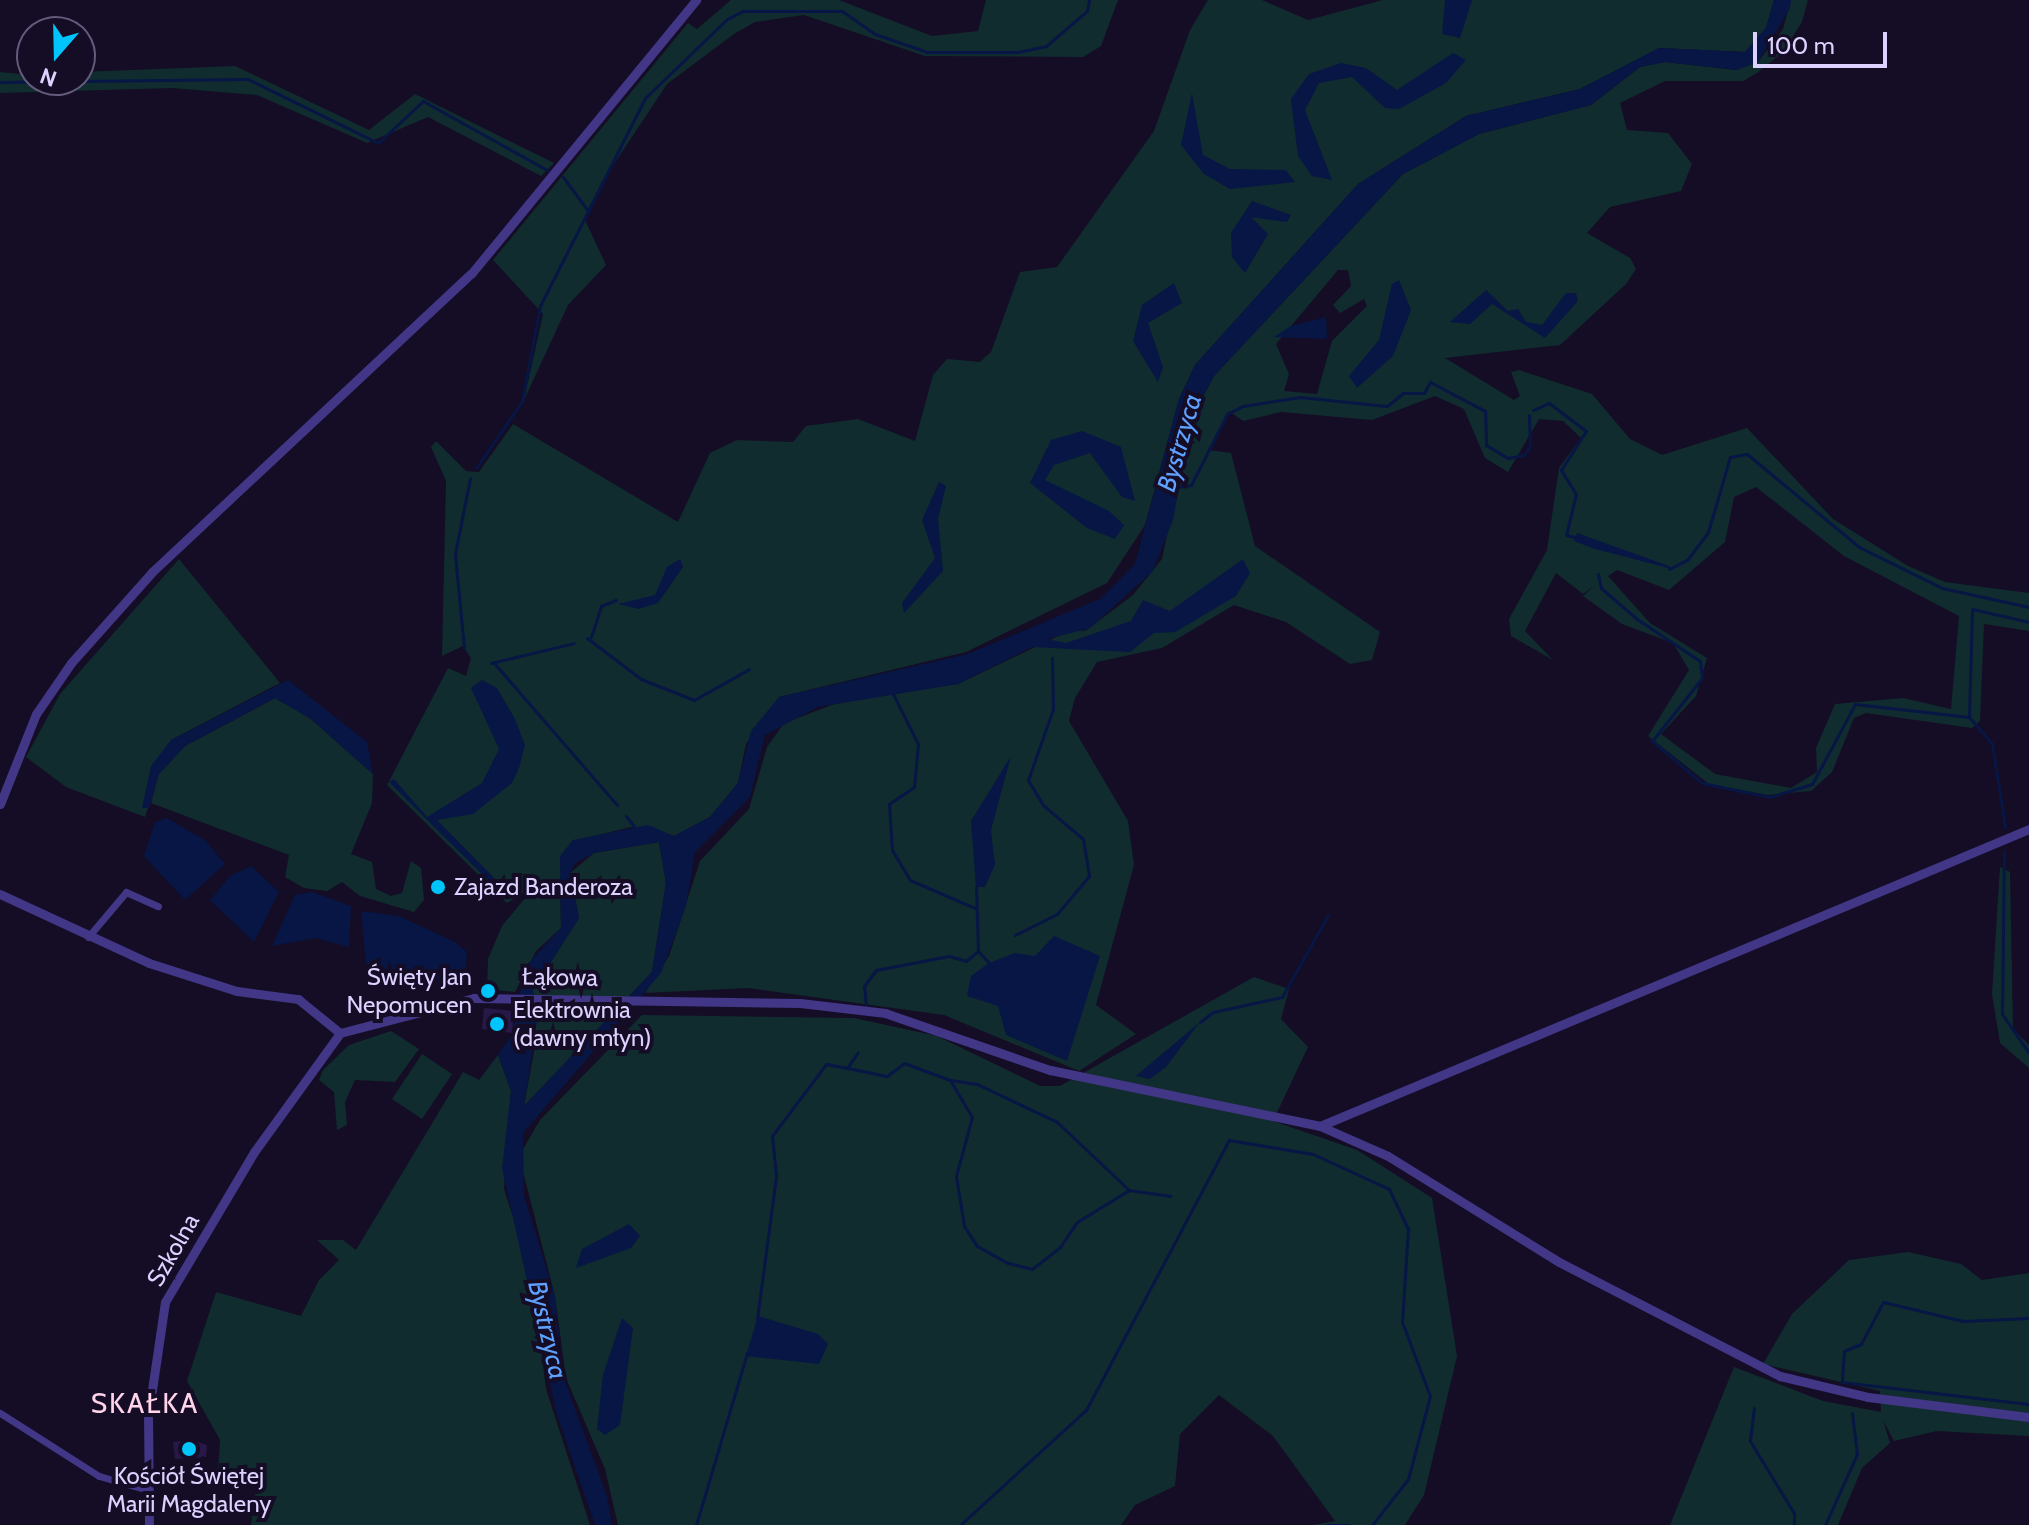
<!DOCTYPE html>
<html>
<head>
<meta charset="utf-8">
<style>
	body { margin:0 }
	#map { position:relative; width:2029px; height:1525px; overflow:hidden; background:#140d25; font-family:Cabin,sans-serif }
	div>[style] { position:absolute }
	.green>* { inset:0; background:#102c2f }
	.water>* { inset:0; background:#071644 }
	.stream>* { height:3px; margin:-1.5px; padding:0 1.5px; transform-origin:1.5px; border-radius:1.5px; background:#071644 }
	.building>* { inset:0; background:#271847 }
	.minor>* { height:7px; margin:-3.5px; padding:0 3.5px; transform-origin:3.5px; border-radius:3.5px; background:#423686 }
	.tertiary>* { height:9px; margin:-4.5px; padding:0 4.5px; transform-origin:4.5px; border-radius:4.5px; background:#423686 }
	.dots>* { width:22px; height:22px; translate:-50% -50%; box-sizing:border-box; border:4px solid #140d25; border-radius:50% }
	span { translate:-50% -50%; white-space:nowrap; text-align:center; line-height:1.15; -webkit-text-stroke:8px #140d25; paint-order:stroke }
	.poi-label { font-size:24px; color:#dcd1ff }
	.left { translate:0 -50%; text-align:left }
	.right { translate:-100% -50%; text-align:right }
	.street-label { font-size:24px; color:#dcd1ff }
	.water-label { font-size:26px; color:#5fa1ff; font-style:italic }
	.quarter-label { font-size:28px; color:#ffd3ea; letter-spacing:2px }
	.north { position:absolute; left:16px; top:16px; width:80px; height:80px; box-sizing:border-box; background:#140d25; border:2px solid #645b7c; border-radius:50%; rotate:200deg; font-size:22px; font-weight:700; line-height:32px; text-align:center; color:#dcd1ff }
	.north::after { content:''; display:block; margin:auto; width:28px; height:36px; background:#00c4fc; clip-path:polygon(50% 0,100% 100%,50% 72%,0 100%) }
	.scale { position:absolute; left:1753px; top:32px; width:134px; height:36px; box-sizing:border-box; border:4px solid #dcd1ff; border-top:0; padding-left:10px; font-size:24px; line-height:28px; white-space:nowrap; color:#dcd1ff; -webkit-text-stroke:6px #140d25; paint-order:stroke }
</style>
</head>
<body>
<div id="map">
	<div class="green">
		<i style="clip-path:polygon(731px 0,839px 0,932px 36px,978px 31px,986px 0,1118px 0,1101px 46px,1083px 57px,925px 56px,804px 15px,755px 22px,734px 34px,667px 84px,600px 185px,585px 220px,606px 265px,568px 305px,524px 400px,543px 314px,493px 260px,688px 23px,697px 29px)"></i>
		<i style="clip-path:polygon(1208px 0,1262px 0,1308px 20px,1383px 0,1774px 0,1766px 28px,1745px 52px,1659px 48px,1580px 89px,1466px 116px,1358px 184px,1195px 365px,1179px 399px,1145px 525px,1107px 583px,966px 652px,779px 697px,746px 744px,738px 783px,710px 817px,674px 836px,631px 827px,573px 841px,560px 881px,561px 928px,536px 951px,515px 992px,487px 989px,488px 959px,502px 926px,535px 886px,507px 903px,387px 785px,448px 668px,466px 676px,471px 658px,463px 646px,442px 656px,446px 481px,431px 447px,436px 441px,466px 471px,479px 472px,513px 424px,678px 522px,710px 453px,737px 440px,793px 442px,806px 426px,858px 419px,915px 441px,933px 375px,947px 359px,980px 362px,991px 352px,1020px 272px,1057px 267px,1154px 131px,1190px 30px)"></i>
		<i style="clip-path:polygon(evenodd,1791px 0,1808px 0,1802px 22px,1783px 52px,1757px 73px,1743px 81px,1665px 81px,1620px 103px,1627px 130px,1668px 133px,1692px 164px,1681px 191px,1610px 207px,1587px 233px,1630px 258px,1636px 269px,1626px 284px,1560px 345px,1445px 358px,1514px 400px,1520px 396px,1511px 372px,1519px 370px,1592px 394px,1630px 439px,1662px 455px,1747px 428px,1833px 519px,1908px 566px,1945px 582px,2029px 593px,2029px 631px,1984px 624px,1980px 721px,1972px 728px,1866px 713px,1854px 718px,1832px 772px,1811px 791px,1768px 795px,1709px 784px,1648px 736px,1689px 670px,1673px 643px,1622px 624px,1583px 596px,1594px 586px,1583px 594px,1556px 573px,1525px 631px,1553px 660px,1511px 636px,1509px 619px,1547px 550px,1559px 468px,1581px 438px,1563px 421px,1539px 419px,1508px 472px,1485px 458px,1464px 409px,1435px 396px,1372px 420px,1281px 412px,1243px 421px,1229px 411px,1208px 450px,1231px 453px,1255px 546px,1380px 632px,1372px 660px,1350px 664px,1286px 622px,1234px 605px,1162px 648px,1097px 662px,1075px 698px,1069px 721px,1128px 821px,1134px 865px,1096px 1005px,1136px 1034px,1079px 1071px,944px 1015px,748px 988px,645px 993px,669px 956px,700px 861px,749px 809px,767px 747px,784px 723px,848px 699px,958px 684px,1073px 629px,1085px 631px,1133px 595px,1162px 559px,1191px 420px,1214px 376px,1403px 174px,1479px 134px,1591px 105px,1640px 67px,1665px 62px,1736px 70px,1758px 62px,1783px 29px,1791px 0,1338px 270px,1348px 270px,1351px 286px,1333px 305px,1340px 313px,1364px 299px,1367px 306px,1332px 341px,1317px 394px,1284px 391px,1289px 374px,1276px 344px,1338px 270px,1791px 0,1756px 487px,1844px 556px,1959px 616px,1951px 709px,1903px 698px,1835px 704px,1816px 748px,1817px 772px,1791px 788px,1715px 774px,1661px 734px,1696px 696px,1707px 658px,1650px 623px,1608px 576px,1617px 570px,1669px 590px,1725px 542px,1734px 497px,1756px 487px)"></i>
		<i style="clip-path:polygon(235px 66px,369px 130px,415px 94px,554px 163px,541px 176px,428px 117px,367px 143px,257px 95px,172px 88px,0 93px,0 72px,80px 80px,80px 72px)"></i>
		<i style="clip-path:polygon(179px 559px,280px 683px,171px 740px,145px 817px,66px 787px,26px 757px,60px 694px)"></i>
		<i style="clip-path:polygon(275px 698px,311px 719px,373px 774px,372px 803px,351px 854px,372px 862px,376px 889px,391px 896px,402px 893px,411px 861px,421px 868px,424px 900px,414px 912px,360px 896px,342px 882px,327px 891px,304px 888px,285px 877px,289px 855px,151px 803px,159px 774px,185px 746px)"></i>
		<i style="clip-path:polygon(659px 842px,666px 883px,652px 972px,524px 1106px,535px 1046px,533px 990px,579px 918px,570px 873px,594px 853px)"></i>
		<i style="clip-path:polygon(2000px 867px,2010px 872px,2013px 1029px,2029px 1045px,2029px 1068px,2000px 1043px,1992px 994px)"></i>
		<i style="clip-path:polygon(1254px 977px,1289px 989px,1281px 1019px,1308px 1047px,1273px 1121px,1357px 1150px,1432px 1198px,1457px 1356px,1424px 1495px,1405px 1525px,1314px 1525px,1335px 1521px,1273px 1436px,1219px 1395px,1180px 1434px,1175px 1486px,1135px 1505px,1121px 1525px,618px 1525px,605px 1469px,566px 1378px,555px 1296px,519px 1156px,540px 1120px,642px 1015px,854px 1018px,937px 1036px,1040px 1086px,1060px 1086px)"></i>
		<i style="clip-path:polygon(391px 1031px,419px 1049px,395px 1082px,355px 1080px,345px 1102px,347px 1125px,337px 1130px,334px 1092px,319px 1080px,323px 1070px,349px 1045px)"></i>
		<i style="clip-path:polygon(422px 1054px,452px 1074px,422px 1119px,392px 1099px)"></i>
		<i style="clip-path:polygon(498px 1055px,511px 1091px,504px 1189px,532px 1276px,546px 1389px,590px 1525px,251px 1525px,257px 1480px,218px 1472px,220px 1440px,187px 1381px,216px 1292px,301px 1316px,319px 1280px,339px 1260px,317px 1240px,343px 1240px,356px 1250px,463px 1072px,479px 1080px)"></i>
		<i style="clip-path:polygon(1908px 1252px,1961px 1264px,1982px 1280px,2029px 1273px,2029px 1436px,1937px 1431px,1894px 1441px,1883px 1420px,1890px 1443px,1862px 1468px,1838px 1525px,1670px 1525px,1734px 1367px,1823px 1401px,1881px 1412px,1880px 1391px,1763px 1364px,1792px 1314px,1849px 1260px)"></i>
	</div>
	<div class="water">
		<i style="clip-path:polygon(1445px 0,1472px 0,1460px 38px,1442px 34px)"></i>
		<i style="clip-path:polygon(evenodd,1774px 0,1791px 0,1790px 8px,1758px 62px,1737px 70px,1665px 62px,1640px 67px,1591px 105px,1479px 134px,1403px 174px,1214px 376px,1191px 420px,1173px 520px,1152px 572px,1090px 628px,1047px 639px,1066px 643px,1131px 621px,1143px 600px,1170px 611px,1243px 559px,1250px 573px,1236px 596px,1175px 632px,1154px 633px,1130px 652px,1032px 647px,958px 684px,818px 707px,765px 735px,750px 797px,695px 852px,686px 906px,661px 973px,523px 1133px,524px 1196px,555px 1296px,563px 1376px,607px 1496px,612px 1525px,595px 1525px,557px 1415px,502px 1168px,511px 1091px,498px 1055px,512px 1035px,525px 967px,561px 928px,560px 856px,573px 840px,648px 825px,674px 836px,710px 817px,738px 783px,751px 731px,779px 697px,968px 654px,1100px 599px,1135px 564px,1179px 399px,1195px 365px,1358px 184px,1466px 116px,1580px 89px,1659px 48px,1745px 52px,1766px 28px,1774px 0,659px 842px,666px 883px,652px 972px,524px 1106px,537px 1021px,533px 990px,579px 918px,570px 873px,575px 863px,594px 853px,659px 842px)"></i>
		<i style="clip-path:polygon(1453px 53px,1466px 60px,1446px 83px,1399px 109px,1385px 108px,1352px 77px,1319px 83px,1305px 110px,1332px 180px,1312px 176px,1298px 156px,1291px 99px,1309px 74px,1341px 63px,1366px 68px,1397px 90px)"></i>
		<i style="clip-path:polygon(1192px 93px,1203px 155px,1230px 169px,1286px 170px,1295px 182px,1230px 189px,1204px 174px,1181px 145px)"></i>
		<i style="clip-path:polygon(1252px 201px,1291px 215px,1287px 222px,1251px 217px,1268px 234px,1245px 273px,1232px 257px,1231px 233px)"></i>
		<i style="clip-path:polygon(1399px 280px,1411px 310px,1393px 356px,1357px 388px,1349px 376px,1379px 340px,1392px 284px)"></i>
		<i style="clip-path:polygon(1174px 283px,1182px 303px,1148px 323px,1163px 367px,1158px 382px,1133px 341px,1142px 305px)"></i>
		<i style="clip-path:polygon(1486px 290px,1508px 311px,1518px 309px,1526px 322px,1542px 325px,1566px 293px,1576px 293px,1578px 301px,1545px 338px,1492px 304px,1470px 324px,1450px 322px)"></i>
		<i style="clip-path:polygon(1326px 317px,1327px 339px,1274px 337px,1291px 326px)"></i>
		<i style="clip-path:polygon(1082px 431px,1121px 447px,1135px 501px,1122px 497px,1090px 453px,1054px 465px,1045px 480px,1109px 511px,1124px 525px,1115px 539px,1087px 528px,1030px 483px,1051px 440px)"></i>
		<i style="clip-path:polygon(939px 482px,946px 486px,938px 519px,943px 571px,904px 613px,902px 603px,935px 558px,922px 520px)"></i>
		<i style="clip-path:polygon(1577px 533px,1669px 566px,1672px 569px,1592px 548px,1574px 541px)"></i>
		<i style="clip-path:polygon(680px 559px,683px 567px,658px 603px,639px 609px,618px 604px,655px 595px,667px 567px)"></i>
		<i style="clip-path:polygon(288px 680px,367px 742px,373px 774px,311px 719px,275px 698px,185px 746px,159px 774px,149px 808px,142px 808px,151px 766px,171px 740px)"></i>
		<i style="clip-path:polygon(482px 680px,497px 688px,515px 719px,525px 745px,519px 768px,512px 783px,473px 814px,437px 820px,507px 891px,523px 885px,508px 900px,389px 782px,394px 779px,427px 817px,482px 783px,499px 749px,471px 688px)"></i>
		<i style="clip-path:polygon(1011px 756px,991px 830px,995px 865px,985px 887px,976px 887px,971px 821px)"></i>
		<i style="clip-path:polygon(167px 818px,206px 841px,225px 864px,185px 900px,144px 856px,155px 822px)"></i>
		<i style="clip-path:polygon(251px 866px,279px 892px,254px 942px,210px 900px,230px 876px)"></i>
		<i style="clip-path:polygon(312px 892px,351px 906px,349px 947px,315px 938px,272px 946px,295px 895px)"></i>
		<i style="clip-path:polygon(361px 911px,399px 916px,455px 942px,467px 952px,466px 967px,452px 981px,381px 975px,366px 964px)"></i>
		<i style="clip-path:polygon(1054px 936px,1100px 956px,1067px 1061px,1006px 1035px,998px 1006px,967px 996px,971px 976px,989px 963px,1015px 953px,1035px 956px)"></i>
		<i style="clip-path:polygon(1200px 1022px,1166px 1067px,1150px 1079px,1136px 1076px)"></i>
		<i style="clip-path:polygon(629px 1224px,640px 1236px,631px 1248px,576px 1268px,582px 1249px)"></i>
		<i style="clip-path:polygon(758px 1316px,818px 1334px,828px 1344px,819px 1364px,746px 1356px)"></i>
		<i style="clip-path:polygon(622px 1318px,633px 1328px,620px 1425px,605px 1435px,597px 1429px,603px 1375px)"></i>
	</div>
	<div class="stream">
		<i style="left:0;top:82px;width:248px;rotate:-0.7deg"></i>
		<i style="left:248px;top:79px;width:145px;rotate:26.2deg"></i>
		<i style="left:378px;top:143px;width:62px;rotate:-43deg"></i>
		<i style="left:423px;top:101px;width:144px;rotate:29.1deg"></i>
		<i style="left:563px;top:177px;width:44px;rotate:53.4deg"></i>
		<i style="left:1533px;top:410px;width:17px;rotate:-24deg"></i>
		<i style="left:1549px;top:403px;width:46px;rotate:37.1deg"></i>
		<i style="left:1586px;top:431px;width:46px;rotate:122.7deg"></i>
		<i style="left:1561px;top:470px;width:28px;rotate:58deg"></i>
		<i style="left:1576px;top:494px;width:42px;rotate:103.7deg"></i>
		<i style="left:1566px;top:535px;width:9px;rotate:13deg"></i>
		<i style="left:476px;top:468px;width:81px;rotate:-55.5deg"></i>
		<i style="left:522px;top:401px;width:97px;rotate:-79.3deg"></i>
		<i style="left:540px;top:306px;width:233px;rotate:-63.2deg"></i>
		<i style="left:645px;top:98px;width:114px;rotate:-43.9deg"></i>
		<i style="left:727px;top:19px;width:18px;rotate:-27deg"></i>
		<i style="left:743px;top:11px;width:99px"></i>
		<i style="left:842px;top:11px;width:40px;rotate:34.9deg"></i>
		<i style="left:875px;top:34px;width:55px;rotate:19.1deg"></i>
		<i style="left:927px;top:52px;width:91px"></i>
		<i style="left:1018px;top:52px;width:29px;rotate:-12deg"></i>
		<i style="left:1046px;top:46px;width:54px;rotate:-40.5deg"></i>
		<i style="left:1087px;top:11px;width:11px;rotate:-80deg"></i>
		<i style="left:1178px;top:487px;width:13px;rotate:-9deg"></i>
		<i style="left:1191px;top:485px;width:80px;rotate:-63.1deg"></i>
		<i style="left:1227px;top:414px;width:18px;rotate:-27deg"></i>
		<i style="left:1243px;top:406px;width:58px;rotate:-9deg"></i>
		<i style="left:1300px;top:397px;width:87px;rotate:5.9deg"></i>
		<i style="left:1387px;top:406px;width:21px;rotate:-39deg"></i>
		<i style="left:1403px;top:393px;width:21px"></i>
		<i style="left:1424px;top:393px;width:13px;rotate:-61deg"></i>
		<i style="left:1430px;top:382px;width:62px;rotate:27.8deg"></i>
		<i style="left:1485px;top:411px;width:34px;rotate:88deg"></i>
		<i style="left:1486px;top:445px;width:26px;rotate:31deg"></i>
		<i style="left:1508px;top:458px;width:16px;rotate:-11deg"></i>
		<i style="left:1524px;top:455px;width:12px;rotate:-59deg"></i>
		<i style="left:1530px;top:445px;width:30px;rotate:-92deg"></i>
		<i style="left:1669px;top:569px;width:20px;rotate:-27deg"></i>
		<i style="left:1687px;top:560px;width:35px;rotate:-53deg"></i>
		<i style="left:1708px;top:532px;width:78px;rotate:-73.7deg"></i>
		<i style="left:1730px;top:457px;width:17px;rotate:-10deg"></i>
		<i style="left:1747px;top:454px;width:146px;rotate:39.7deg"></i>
		<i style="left:1859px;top:547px;width:93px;rotate:26.3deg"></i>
		<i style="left:1942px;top:588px;width:89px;rotate:12.3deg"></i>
		<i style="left:1598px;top:574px;width:14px;rotate:78deg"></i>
		<i style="left:1601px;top:588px;width:48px;rotate:40.7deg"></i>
		<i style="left:1637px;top:619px;width:76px;rotate:33.7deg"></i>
		<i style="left:1700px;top:661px;width:17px;rotate:83deg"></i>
		<i style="left:1702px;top:678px;width:80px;rotate:128.4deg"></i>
		<i style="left:1652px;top:741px;width:65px;rotate:40deg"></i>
		<i style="left:1702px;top:783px;width:69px;rotate:11.6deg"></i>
		<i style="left:1770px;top:797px;width:44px;rotate:-17.2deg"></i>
		<i style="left:1812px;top:784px;width:91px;rotate:-61.7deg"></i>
		<i style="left:1855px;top:704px;width:115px;rotate:6.5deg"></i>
		<i style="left:1969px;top:717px;width:35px;rotate:49deg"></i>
		<i style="left:1992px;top:743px;width:85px;rotate:81.2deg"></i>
		<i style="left:591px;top:637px;width:33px;rotate:-72deg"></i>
		<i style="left:601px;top:606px;width:16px;rotate:-22deg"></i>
		<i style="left:587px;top:638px;width:68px;rotate:37.2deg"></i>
		<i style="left:641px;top:679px;width:57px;rotate:21.6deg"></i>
		<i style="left:694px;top:700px;width:63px;rotate:-29.4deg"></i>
		<i style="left:464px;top:648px;width:94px;rotate:-95.5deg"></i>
		<i style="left:455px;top:554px;width:77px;rotate:-78.8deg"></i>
		<i style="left:491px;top:663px;width:85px;rotate:-13.5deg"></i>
		<i style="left:494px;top:663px;width:188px;rotate:49.1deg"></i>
		<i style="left:893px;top:694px;width:56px;rotate:63.4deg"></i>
		<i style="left:918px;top:744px;width:43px;rotate:95.3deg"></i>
		<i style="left:914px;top:787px;width:30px;rotate:146deg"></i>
		<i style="left:889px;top:804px;width:46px;rotate:86.3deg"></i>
		<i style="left:892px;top:850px;width:35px;rotate:59deg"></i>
		<i style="left:910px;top:880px;width:71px;rotate:23.3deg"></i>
		<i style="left:1969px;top:717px;width:108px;rotate:-88.4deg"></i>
		<i style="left:1972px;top:609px;width:58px;rotate:12.8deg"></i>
		<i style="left:626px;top:816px;width:16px;rotate:52deg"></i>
		<i style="left:2004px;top:851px;width:163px;rotate:90.7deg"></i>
		<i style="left:2002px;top:1014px;width:47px;rotate:55.3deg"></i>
		<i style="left:976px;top:887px;width:64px;rotate:88.2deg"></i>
		<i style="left:1015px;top:935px;width:47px;rotate:-26.6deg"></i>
		<i style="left:1057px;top:914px;width:50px;rotate:-49.9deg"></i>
		<i style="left:1089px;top:876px;width:37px;rotate:-99deg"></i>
		<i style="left:1083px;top:839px;width:52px;rotate:-139.6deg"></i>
		<i style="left:1043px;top:805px;width:29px;rotate:-121deg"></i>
		<i style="left:1028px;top:780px;width:75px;rotate:-70.6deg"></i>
		<i style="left:1053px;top:709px;width:51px;rotate:-91.1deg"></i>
		<i style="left:866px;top:1007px;width:21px;rotate:-95deg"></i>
		<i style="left:864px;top:986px;width:20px;rotate:-53deg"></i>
		<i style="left:876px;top:970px;width:74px;rotate:-10.9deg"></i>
		<i style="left:949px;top:956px;width:18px;rotate:16deg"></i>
		<i style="left:966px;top:961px;width:16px;rotate:-40deg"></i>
		<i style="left:978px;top:951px;width:16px;rotate:47deg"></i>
		<i style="left:1200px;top:1022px;width:16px;rotate:-38deg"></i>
		<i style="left:1213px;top:1012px;width:71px;rotate:-12.3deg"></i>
		<i style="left:1282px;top:997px;width:94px;rotate:-60.7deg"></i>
		<i style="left:848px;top:1068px;width:40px;rotate:12deg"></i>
		<i style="left:887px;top:1076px;width:21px;rotate:-37deg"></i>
		<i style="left:904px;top:1063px;width:49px;rotate:20.3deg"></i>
		<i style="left:950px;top:1080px;width:43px;rotate:59.3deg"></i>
		<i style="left:972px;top:1117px;width:61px;rotate:105.2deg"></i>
		<i style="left:956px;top:1176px;width:51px;rotate:80.9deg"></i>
		<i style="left:964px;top:1226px;width:24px;rotate:57deg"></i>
		<i style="left:977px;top:1246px;width:35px;rotate:29deg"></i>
		<i style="left:1008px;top:1263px;width:25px;rotate:14deg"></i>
		<i style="left:1032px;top:1269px;width:36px;rotate:-38deg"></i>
		<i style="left:1060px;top:1247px;width:30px;rotate:-56deg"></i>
		<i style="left:1077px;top:1222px;width:61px;rotate:-31.6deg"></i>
		<i style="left:1129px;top:1190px;width:42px;rotate:8.1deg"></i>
		<i style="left:951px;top:1080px;width:26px;rotate:9deg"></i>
		<i style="left:977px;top:1084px;width:89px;rotate:25.4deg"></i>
		<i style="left:1057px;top:1122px;width:99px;rotate:43.4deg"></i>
		<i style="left:2029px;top:1318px;width:66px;rotate:177.4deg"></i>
		<i style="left:1963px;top:1321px;width:82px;rotate:-166.6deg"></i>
		<i style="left:1883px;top:1302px;width:47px;rotate:117.6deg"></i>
		<i style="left:1861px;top:1344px;width:18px;rotate:158deg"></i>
		<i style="left:1844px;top:1351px;width:31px;rotate:94deg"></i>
		<i style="left:1842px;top:1382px;width:188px;rotate:6.7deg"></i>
		<i style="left:757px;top:1319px;width:144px;rotate:-82.4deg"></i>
		<i style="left:776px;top:1176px;width:40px;rotate:-95.7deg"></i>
		<i style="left:772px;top:1136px;width:90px;rotate:-53.1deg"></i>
		<i style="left:826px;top:1064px;width:21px;rotate:11deg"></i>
		<i style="left:847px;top:1068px;width:19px;rotate:-55deg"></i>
		<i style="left:1754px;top:1408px;width:33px;rotate:97deg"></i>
		<i style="left:1750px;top:1441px;width:84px;rotate:58.6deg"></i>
		<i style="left:1794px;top:1513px;width:12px;rotate:90deg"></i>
		<i style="left:696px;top:1525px;width:179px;rotate:-73.5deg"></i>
		<i style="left:960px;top:1525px;width:171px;rotate:-42.4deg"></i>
		<i style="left:1086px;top:1410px;width:306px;rotate:-62.1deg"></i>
		<i style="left:1229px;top:1140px;width:85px;rotate:9.5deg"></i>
		<i style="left:1313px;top:1154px;width:84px;rotate:24.7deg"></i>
		<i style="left:1389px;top:1189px;width:44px;rotate:64.6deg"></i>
		<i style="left:1408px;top:1229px;width:93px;rotate:93.7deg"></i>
		<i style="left:1402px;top:1322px;width:79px;rotate:69.3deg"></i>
		<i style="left:1430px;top:1396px;width:86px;rotate:104.8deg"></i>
		<i style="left:1408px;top:1479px;width:58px;rotate:128deg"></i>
		<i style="left:1328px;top:1525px;width:21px"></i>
		<i style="left:1825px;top:1525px;width:78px;rotate:-65.7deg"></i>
		<i style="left:1857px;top:1454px;width:41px;rotate:-97deg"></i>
	</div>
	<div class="building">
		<i style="clip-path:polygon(484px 1008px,514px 1011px,512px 1033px,482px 1029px)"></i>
		<i style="clip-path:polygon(192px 1440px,207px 1445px,206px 1457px,175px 1459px,173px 1442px)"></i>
	</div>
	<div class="minor">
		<i style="left:88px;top:937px;width:59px;rotate:-49.8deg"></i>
		<i style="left:126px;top:892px;width:35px;rotate:24deg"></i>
		<i style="left:0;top:1413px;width:117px;rotate:32.5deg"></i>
		<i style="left:99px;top:1476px;width:51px;rotate:15.9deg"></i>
	</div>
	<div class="tertiary">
		<i style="left:0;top:804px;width:97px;rotate:-68.2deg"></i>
		<i style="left:36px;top:714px;width:62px;rotate:-55.5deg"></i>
		<i style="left:71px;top:663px;width:122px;rotate:-48.3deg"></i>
		<i style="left:152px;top:572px;width:437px;rotate:-43.1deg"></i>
		<i style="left:471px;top:274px;width:355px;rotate:-50.6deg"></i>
		<i style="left:0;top:894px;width:164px;rotate:24.8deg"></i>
		<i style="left:149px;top:963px;width:92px;rotate:17.7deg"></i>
		<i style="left:237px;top:991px;width:62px;rotate:7.5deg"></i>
		<i style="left:298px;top:999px;width:54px;rotate:39deg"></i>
		<i style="left:1320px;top:1126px;width:769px;rotate:-22.73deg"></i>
		<i style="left:149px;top:1525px;width:108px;rotate:-90.5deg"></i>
		<i style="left:148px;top:1417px;width:116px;rotate:-81.6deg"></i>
		<i style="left:165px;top:1302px;width:174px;rotate:-59.3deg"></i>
		<i style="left:254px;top:1152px;width:147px;rotate:-54.1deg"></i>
		<i style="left:340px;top:1033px;width:138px;rotate:-14.6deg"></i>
		<i style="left:474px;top:998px;width:326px;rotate:0.9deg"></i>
		<i style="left:800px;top:1003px;width:86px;rotate:6.7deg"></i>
		<i style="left:885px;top:1013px;width:175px;rotate:19.1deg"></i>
		<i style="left:1050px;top:1070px;width:276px;rotate:11.7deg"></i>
		<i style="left:1320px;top:1126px;width:74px;rotate:23.8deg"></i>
		<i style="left:1388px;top:1156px;width:201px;rotate:31.8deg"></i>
		<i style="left:1559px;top:1262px;width:249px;rotate:27.3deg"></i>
		<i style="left:1780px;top:1376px;width:90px;rotate:13.4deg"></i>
		<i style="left:1868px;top:1397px;width:162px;rotate:7.1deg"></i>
	</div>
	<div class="dots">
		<i style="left:438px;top:887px;background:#00c4fc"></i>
		<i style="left:488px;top:991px;background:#00c4fc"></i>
		<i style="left:497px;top:1024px;background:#00c4fc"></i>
		<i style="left:189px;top:1449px;background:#00c4fc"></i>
	</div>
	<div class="poi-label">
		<span class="left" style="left:454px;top:887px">Zajazd Banderoza</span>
		<span class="right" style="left:472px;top:991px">Święty Jan<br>Nepomucen</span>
		<span class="left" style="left:513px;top:1024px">Elektrownia<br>(dawny młyn)</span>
		<span style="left:189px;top:1490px">Kościół Świętej<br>Marii Magdaleny</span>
	</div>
	<div class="street-label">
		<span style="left:560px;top:977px;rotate:1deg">Łąkowa</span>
		<span style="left:173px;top:1250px;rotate:-60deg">Szkolna</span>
	</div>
	<div class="water-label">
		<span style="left:1180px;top:443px;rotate:-74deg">Bystrzyca</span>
		<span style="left:547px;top:1330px;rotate:77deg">Bystrzyca</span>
	</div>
	<div class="quarter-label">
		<span style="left:145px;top:1403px">SKAŁKA</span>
	</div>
	<div class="north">N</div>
	<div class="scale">100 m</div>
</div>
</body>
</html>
